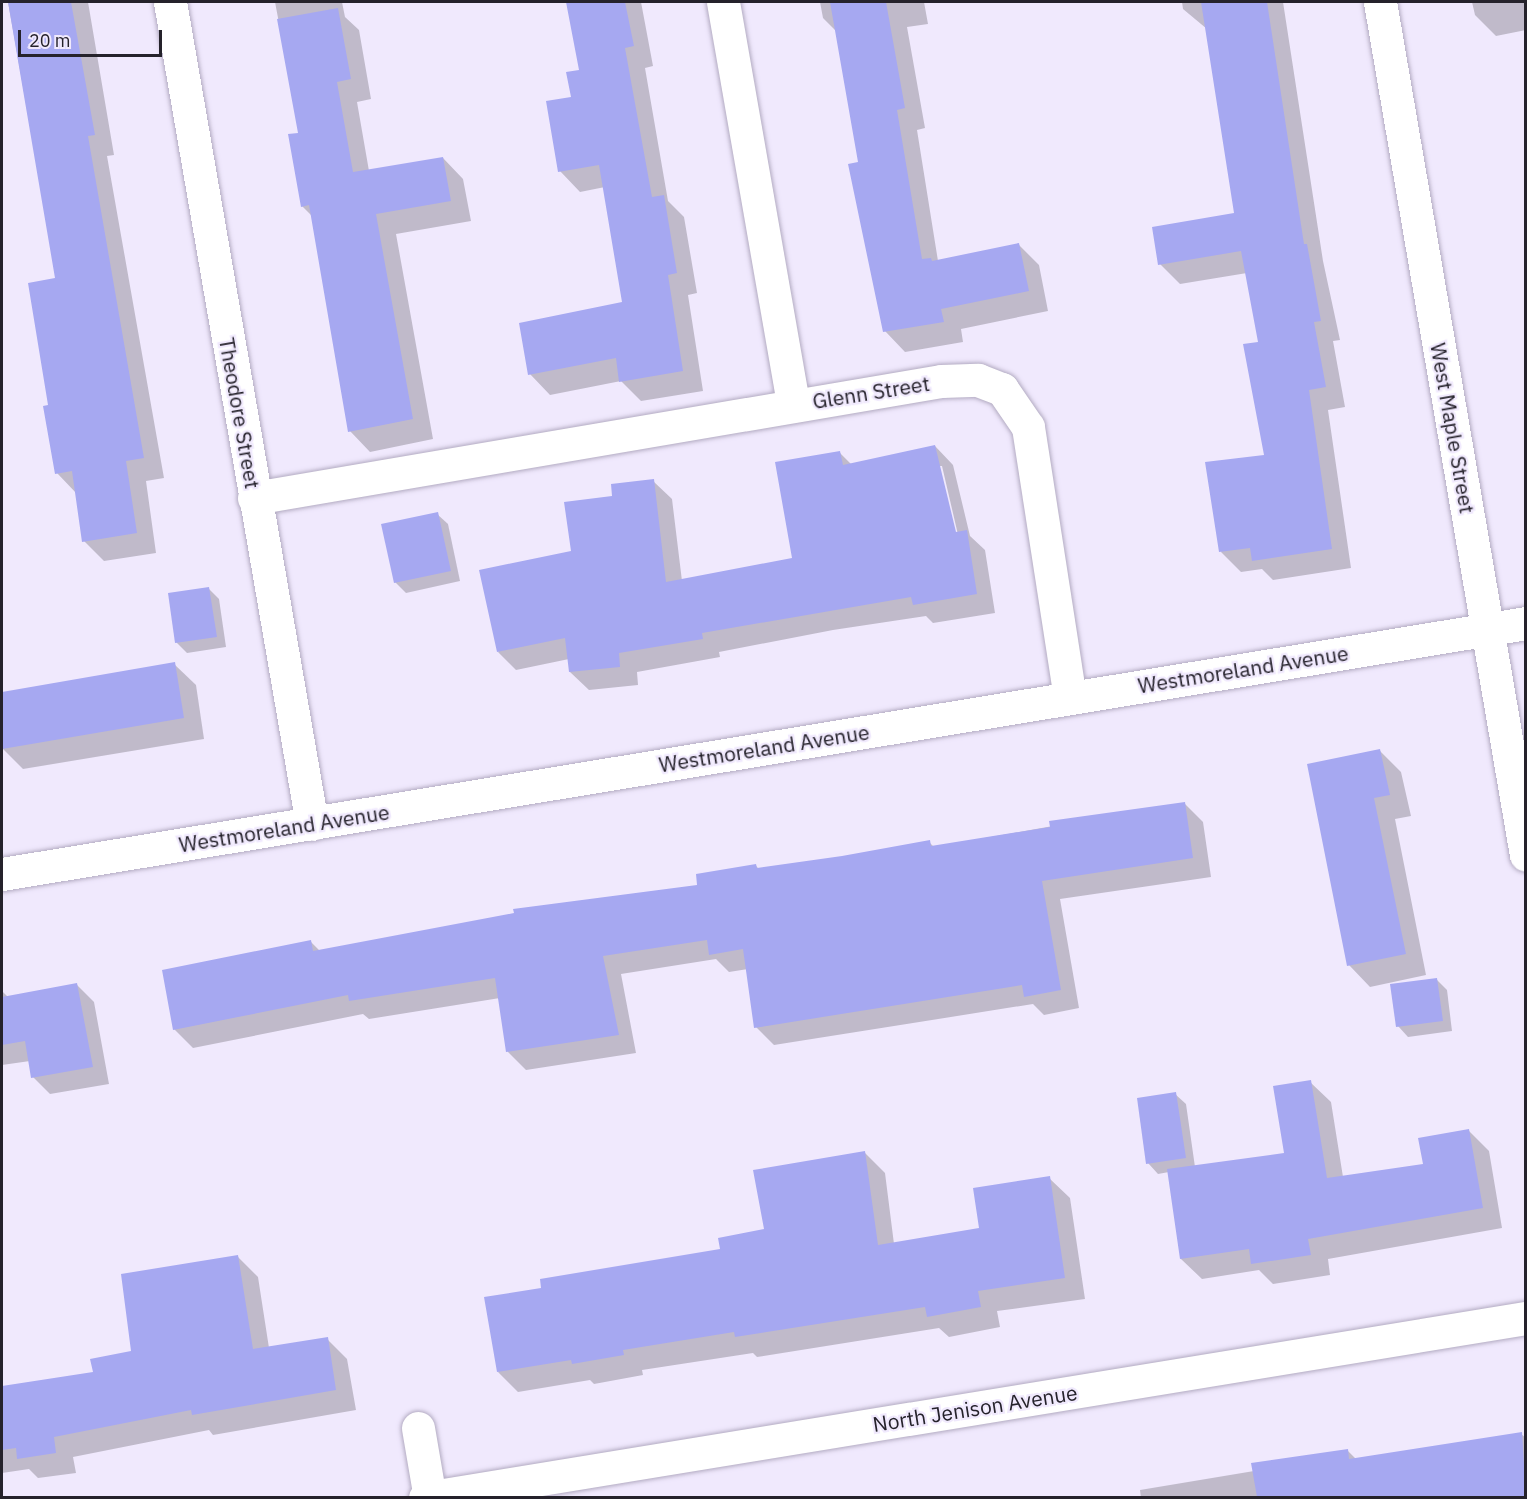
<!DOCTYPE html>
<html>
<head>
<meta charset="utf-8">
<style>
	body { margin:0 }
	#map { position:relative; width:1527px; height:1499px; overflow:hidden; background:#f0e9fd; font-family:"IBM Plex Sans",sans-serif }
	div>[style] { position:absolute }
	.shadow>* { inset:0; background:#0003 }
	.building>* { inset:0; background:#a6a8f1 }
	.roads { filter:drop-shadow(0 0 2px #b3abc2) drop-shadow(0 0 2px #b3abc2) }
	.street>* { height:33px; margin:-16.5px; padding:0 16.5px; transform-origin:16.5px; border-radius:16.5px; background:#fff }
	span { translate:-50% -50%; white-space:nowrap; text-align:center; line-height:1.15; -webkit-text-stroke:4.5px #f0e9fd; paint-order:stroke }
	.street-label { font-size:21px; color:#25222b }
	.frame { position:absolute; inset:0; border:3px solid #25222b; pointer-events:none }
	.scale { position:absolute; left:18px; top:30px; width:144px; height:27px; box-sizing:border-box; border:3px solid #25222b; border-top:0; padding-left:8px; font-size:18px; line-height:21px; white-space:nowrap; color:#25222b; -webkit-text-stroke:4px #f0e9fd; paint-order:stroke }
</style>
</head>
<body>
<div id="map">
	<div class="shadow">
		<i style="clip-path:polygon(8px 2px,88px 2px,114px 155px,107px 156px,164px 478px,146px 481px,156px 553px,104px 561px,84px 541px,77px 494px,57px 473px,50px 406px,57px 279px)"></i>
		<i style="clip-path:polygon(275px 2px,342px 2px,345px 17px,359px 30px,371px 99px,357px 102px,369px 171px,443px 158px,463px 179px,471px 221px,396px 234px,433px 439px,370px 452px,350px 431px,312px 216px,302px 206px,300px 134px)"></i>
		<i style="clip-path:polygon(567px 2px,641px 2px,653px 66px,645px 68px,668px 201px,684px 217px,697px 293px,688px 295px,703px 391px,641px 401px,621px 381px,550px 395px,530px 374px,624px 303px,605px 187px,580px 192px,560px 171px,581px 71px)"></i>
		<i style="clip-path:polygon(820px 2px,924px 2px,928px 24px,907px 27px,925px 128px,917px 130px,938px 261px,1019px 245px,1039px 265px,1048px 311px,961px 329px,963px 342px,905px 352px,885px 331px,849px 165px,860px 163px,837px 32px,823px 18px)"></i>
		<i style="clip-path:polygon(1182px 2px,1283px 2px,1323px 261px,1340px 340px,1333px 341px,1345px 407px,1328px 410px,1351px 568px,1273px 580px,1262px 569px,1241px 572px,1221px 552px,1265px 456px,1259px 343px,1247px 273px,1180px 284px,1160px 264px,1235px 214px,1207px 29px,1183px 9px)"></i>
		<i style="clip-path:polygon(1472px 2px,1526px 2px,1526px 30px,1496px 36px,1475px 15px)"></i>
		<i style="clip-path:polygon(evenodd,935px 446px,953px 465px,970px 536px,985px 550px,995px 613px,933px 623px,926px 616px,833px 630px,719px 652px,720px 657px,637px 672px,638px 685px,589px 690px,570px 672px,569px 659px,516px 670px,498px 652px,614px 497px,653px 481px,672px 499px,682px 581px,794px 560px,840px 453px,852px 465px,935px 446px,939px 466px,942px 466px,959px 539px,956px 540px,939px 466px)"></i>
		<i style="clip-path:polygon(437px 514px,448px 524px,460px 581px,406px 593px,395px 582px)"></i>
		<i style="clip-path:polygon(209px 589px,219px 599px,226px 647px,187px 653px,176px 642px)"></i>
		<i style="clip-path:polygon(174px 664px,196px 685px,204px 739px,23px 769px,2px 748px,2px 693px)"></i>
		<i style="clip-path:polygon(1380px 751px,1401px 772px,1411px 816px,1395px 819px,1426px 975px,1370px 987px,1349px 965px)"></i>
		<i style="clip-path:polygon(1184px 803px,1203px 822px,1211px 877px,1060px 899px,1079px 1008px,1044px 1015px,1033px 1004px,774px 1045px,756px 1027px,748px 969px,729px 972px,716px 959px,621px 974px,636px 1053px,526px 1070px,508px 1052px,500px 998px,369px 1019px,363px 1014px,193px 1048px,174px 1029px,311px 942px,320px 951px,699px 886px,756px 866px,759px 869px,842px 858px,929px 842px,934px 847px)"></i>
		<i style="clip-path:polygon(1436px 979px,1447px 990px,1452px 1031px,1408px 1037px,1398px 1026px)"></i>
		<i style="clip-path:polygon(77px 985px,94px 1002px,109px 1084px,50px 1094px,33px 1077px,30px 1061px,2px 1065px,2px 991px,8px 997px)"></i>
		<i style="clip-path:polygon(1310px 1082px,1331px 1102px,1343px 1177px,1424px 1165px,1469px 1131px,1489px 1151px,1502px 1228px,1328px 1259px,1330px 1275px,1273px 1284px,1259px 1270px,1202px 1279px,1181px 1259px,1169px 1172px,1158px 1174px,1148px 1163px,1175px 1094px,1186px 1104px,1195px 1167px,1286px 1154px)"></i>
		<i style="clip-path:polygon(865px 1153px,885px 1173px,894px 1244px,981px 1229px,1049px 1178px,1070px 1198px,1085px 1299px,997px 1311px,1000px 1327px,949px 1337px,939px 1328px,757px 1357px,753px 1353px,642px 1370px,643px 1375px,594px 1384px,590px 1380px,518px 1392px,498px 1372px,543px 1289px,722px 1250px,766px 1231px)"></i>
		<i style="clip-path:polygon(238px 1257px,258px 1277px,269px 1348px,327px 1339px,347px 1359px,356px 1410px,213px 1435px,209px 1430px,73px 1457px,76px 1473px,38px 1478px,29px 1469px,2px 1473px,2px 1388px,94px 1374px,133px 1352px)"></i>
		<i style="clip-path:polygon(1521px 1434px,1526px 1438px,1526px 1498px,1141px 1498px,1140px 1490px,1254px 1471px,1347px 1450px,1356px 1459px)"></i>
	</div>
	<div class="building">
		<i style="clip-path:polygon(8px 2px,71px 2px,95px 135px,88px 136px,144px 458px,126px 461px,137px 533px,82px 542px,72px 471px,55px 474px,43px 406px,48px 405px,28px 283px,55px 278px)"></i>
		<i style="clip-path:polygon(566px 2px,625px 2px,634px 46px,625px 48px,652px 197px,664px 195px,677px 273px,668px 275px,683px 371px,619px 382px,616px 358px,528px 375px,519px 323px,622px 302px,599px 165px,558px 172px,546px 101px,571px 97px,566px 72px,579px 70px)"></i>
		<i style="clip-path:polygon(830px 2px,886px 2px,905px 108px,897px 110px,922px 259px,931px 258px,932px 261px,1019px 243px,1029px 291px,941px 309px,944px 322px,883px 332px,848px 164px,858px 162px)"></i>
		<i style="clip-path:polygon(1201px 2px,1267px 2px,1304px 244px,1307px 244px,1321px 321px,1314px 322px,1326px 387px,1309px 390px,1332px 549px,1252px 561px,1250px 548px,1219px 552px,1205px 462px,1264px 455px,1243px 344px,1258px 342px,1241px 251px,1158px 265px,1152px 227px,1234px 213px)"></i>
		<i style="clip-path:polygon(338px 8px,351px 79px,337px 82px,353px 172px,443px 157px,451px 201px,376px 214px,413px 419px,348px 432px,309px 205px,301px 207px,288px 134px,298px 133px,277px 19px)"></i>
		<i style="clip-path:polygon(935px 445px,956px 532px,967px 530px,977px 594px,913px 605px,911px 597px,702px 633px,703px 639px,619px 653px,620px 667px,569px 672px,565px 638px,497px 652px,479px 570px,571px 551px,564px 502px,612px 496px,611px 484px,654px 479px,666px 582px,792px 558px,775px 462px,840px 451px,843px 465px)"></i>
		<i style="clip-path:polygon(438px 512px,451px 571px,394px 583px,381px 524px)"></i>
		<i style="clip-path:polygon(209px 587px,217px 637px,175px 643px,168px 593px)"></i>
		<i style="clip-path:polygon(175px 662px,184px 718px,2px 749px,2px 692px)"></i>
		<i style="clip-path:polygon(1380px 749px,1390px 795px,1374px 798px,1406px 954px,1347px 966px,1307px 764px)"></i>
		<i style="clip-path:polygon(1185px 802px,1193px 858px,1042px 881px,1061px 990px,1024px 997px,1022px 985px,754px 1028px,743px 949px,709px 955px,707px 940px,603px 956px,619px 1035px,506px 1052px,495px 978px,349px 1001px,348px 995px,173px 1030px,162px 970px,311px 940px,313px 951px,514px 913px,513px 909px,697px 885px,696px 874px,756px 864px,757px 868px,842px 856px,930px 840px,931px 846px,1050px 827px,1049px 821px)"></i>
		<i style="clip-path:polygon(1437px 978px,1443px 1021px,1396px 1027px,1390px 984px)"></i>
		<i style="clip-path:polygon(77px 983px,93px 1067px,31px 1078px,25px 1041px,2px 1045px,2px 997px)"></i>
		<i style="clip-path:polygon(1311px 1080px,1327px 1178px,1423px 1164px,1418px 1138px,1469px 1129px,1483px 1208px,1308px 1239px,1311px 1255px,1251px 1264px,1249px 1249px,1180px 1259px,1167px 1169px,1284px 1153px,1273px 1086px)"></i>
		<i style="clip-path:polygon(1176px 1092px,1186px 1158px,1146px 1164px,1137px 1098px)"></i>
		<i style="clip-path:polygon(865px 1151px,878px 1245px,979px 1228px,973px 1188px,1050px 1176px,1065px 1278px,978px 1291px,981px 1307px,927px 1317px,925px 1307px,735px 1337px,734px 1332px,623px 1350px,624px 1355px,572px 1364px,571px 1360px,497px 1372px,484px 1297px,541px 1288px,540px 1279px,720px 1249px,718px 1238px,764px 1229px,753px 1170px)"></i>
		<i style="clip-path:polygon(238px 1255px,253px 1349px,328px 1337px,336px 1390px,192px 1415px,191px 1410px,54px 1437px,56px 1453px,17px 1459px,16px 1448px,2px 1450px,2px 1386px,93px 1372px,90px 1359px,131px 1351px,121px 1274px)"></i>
		<i style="clip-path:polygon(1522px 1432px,1526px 1497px,1257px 1497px,1251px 1463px,1348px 1449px,1349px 1459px)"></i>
	</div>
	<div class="roads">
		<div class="street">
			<i style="left:170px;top:2px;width:834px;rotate:80.2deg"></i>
			<i style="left:723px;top:2px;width:409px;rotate:80.1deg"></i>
			<i style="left:1380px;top:2px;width:865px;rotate:80.29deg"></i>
			<i style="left:254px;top:498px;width:697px;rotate:-9.67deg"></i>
			<i style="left:941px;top:381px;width:37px;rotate:-2deg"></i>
			<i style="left:978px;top:380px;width:26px;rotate:21deg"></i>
			<i style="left:1002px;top:389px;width:46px;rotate:55.6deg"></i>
			<i style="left:1028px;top:427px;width:273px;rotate:81.2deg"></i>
			<i style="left:2px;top:874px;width:1545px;rotate:-9.35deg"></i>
			<i style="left:418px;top:1428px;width:71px;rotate:80.3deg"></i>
			<i style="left:425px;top:1498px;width:1116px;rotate:-9.29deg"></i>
		</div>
	</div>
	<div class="street-label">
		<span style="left:871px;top:392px;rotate:-9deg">Glenn Street</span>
		<span style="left:240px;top:413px;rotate:80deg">Theodore Street</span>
		<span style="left:1453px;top:428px;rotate:80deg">West Maple Street</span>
		<span style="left:1243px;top:669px;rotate:-9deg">Westmoreland Avenue</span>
		<span style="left:764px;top:748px;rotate:-9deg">Westmoreland Avenue</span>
		<span style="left:284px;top:828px;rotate:-9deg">Westmoreland Avenue</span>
		<span style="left:975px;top:1408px;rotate:-9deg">North Jenison Avenue</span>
	</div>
	<div class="frame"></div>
	<div class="scale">20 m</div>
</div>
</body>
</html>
